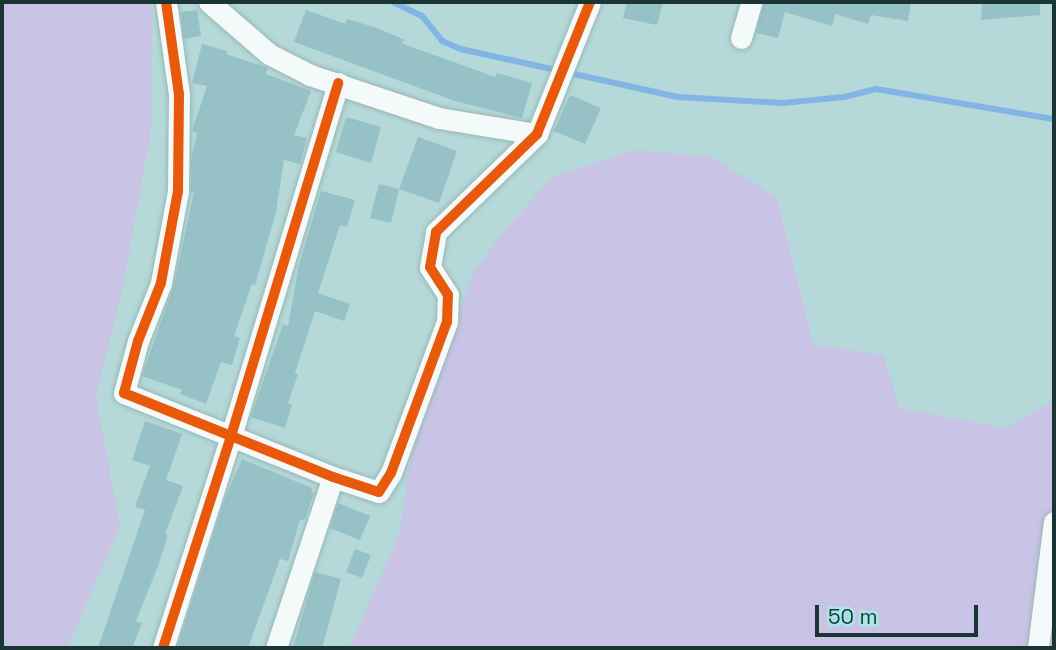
<!DOCTYPE html>
<html>
<head>
<meta charset="utf-8">
<style>
	body { margin:0 }
	#map { position:relative; width:1056px; height:650px; overflow:hidden; background:#b4d9d8; font-family:"Space Grotesk",sans-serif }
	div>[style] { position:absolute }
	.green>* { inset:0; background:#c9c4e5 }
	.stream>* { height:6px; margin:-3px; padding:0 3px; transform-origin:3px; border-radius:3px; background:#82b5e5 }
	.building>* { inset:0; background:#96c1c6 }
	.roads { filter:drop-shadow(0 0 2px #99b7b6) drop-shadow(0 0 2px #99b7b6) }
	.street>* { height:21px; margin:-10.5px; padding:0 10.5px; transform-origin:10.5px; border-radius:10.5px; background:#f4f9f9 }
	.cycleway>* { height:10px; margin:-5px; padding:0 5px; transform-origin:5px; border-radius:5px; background:#e8590c }
	span { translate:-50% -50%; white-space:nowrap; text-align:center; line-height:1.15; -webkit-text-stroke:7px #a5e8e7; paint-order:stroke }
	.frame { position:absolute; inset:0; border:4px solid #1a3534; pointer-events:none }
	.scale { position:absolute; left:815px; top:605px; width:163px; height:32px; box-sizing:border-box; border:4px solid #1a3534; border-top:0; padding-left:9px; font-size:21px; line-height:24px; white-space:nowrap; color:#1a3534; -webkit-text-stroke:5px #a5e8e7; paint-order:stroke }
</style>
</head>
<body>
<div id="map">
	<div class="green">
		<i style="clip-path:polygon(2px 2px,152px 2px,151px 131px,122px 291px,96px 397px,120px 527px,67px 648px,2px 648px)"></i>
		<i style="clip-path:polygon(634px 150px,711px 157px,777px 197px,814px 345px,884px 355px,899px 408px,1006px 428px,1054px 400px,1054px 648px,349px 648px,399px 535px,411px 455px,472px 275px,504px 231px,552px 177px)"></i>
	</div>
	<div class="stream">
		<i style="left:393px;top:2px;width:32px;rotate:26deg"></i>
		<i style="left:422px;top:16px;width:32px;rotate:51deg"></i>
		<i style="left:442px;top:41px;width:21px;rotate:23deg"></i>
		<i style="left:461px;top:49px;width:222px;rotate:12.5deg"></i>
		<i style="left:678px;top:97px;width:105px;rotate:3.3deg"></i>
		<i style="left:783px;top:103px;width:61px;rotate:-5.6deg"></i>
		<i style="left:844px;top:97px;width:33px;rotate:-14deg"></i>
		<i style="left:876px;top:89px;width:181px;rotate:9.6deg"></i>
	</div>
	<div class="building">
		<i style="clip-path:polygon(627px 2px,663px 2px,657px 25px,623px 18px)"></i>
		<i style="clip-path:polygon(764px 2px,911px 2px,908px 21px,871px 15px,868px 24px,835px 14px,832px 26px,785px 12px,778px 38px,756px 33px)"></i>
		<i style="clip-path:polygon(982px 2px,1040px 2px,1040px 15px,981px 20px)"></i>
		<i style="clip-path:polygon(197px 10px,201px 36px,184px 39px,181px 12px)"></i>
		<i style="clip-path:polygon(306px 10px,345px 24px,347px 19px,374px 27px,405px 40px,401px 43px,495px 77px,497px 73px,532px 83px,522px 118px,455px 101px,294px 42px)"></i>
		<i style="clip-path:polygon(202px 44px,227px 51px,226px 54px,268px 68px,266px 74px,311px 91px,294px 135px,307px 138px,300px 164px,284px 160px,276px 212px,255px 285px,252px 284px,234px 336px,240px 338px,232px 365px,221px 362px,206px 404px,180px 394px,182px 390px,142px 376px,174px 285px,194px 192px,191px 192px,191px 161px,197px 133px,192px 131px,207px 86px,192px 83px)"></i>
		<i style="clip-path:polygon(570px 95px,601px 108px,585px 144px,554px 131px)"></i>
		<i style="clip-path:polygon(346px 117px,381px 127px,371px 163px,336px 152px)"></i>
		<i style="clip-path:polygon(418px 137px,457px 151px,439px 203px,399px 189px)"></i>
		<i style="clip-path:polygon(379px 184px,399px 189px,391px 223px,370px 218px)"></i>
		<i style="clip-path:polygon(321px 191px,355px 200px,347px 227px,340px 225px,318px 293px,350px 304px,344px 321px,315px 311px,295px 373px,298px 374px,288px 403px,292px 405px,285px 428px,251px 417px,283px 324px,288px 326px,299px 265px)"></i>
		<i style="clip-path:polygon(145px 421px,182px 434px,166px 480px,183px 486px,165px 534px,168px 535px,158px 566px,136px 621px,142px 623px,132px 648px,98px 648px,145px 510px,135px 507px,150px 466px,132px 460px)"></i>
		<i style="clip-path:polygon(242px 459px,312px 488px,311px 492px,314px 493px,305px 519px,300px 520px,288px 561px,280px 559px,248px 648px,177px 648px,224px 501px)"></i>
		<i style="clip-path:polygon(338px 503px,370px 516px,360px 540px,330px 528px)"></i>
		<i style="clip-path:polygon(355px 549px,371px 555px,362px 578px,346px 572px)"></i>
		<i style="clip-path:polygon(315px 572px,341px 579px,322px 648px,293px 648px)"></i>
	</div>
	<div class="roads">
		<div class="street">
			<i style="left:166px;top:2px;width:93px;rotate:82deg"></i>
			<i style="left:179px;top:94px;width:97px;rotate:90.6deg"></i>
			<i style="left:178px;top:191px;width:94px;rotate:100.5deg"></i>
			<i style="left:161px;top:283px;width:62px;rotate:111.6deg"></i>
			<i style="left:138px;top:341px;width:54px;rotate:105.1deg"></i>
			<i style="left:124px;top:393px;width:225px;rotate:21.9deg"></i>
			<i style="left:333px;top:477px;width:48px;rotate:18.1deg"></i>
			<i style="left:379px;top:492px;width:22px;rotate:-58deg"></i>
			<i style="left:391px;top:473px;width:161px;rotate:-69.7deg"></i>
			<i style="left:447px;top:322px;width:27px;rotate:-88deg"></i>
			<i style="left:448px;top:295px;width:33px;rotate:-123deg"></i>
			<i style="left:430px;top:267px;width:36px;rotate:-80deg"></i>
			<i style="left:436px;top:232px;width:141px;rotate:-44.1deg"></i>
			<i style="left:537px;top:134px;width:142px;rotate:-68.1deg"></i>
			<i style="left:209px;top:2px;width:79px;rotate:40.9deg"></i>
			<i style="left:269px;top:54px;width:46px;rotate:27.1deg"></i>
			<i style="left:310px;top:75px;width:136px;rotate:18.4deg"></i>
			<i style="left:439px;top:118px;width:99px;rotate:9.3deg"></i>
			<i style="left:741px;top:38px;width:37px;rotate:-74deg"></i>
			<i style="left:163px;top:648px;width:223px;rotate:-72.2deg"></i>
			<i style="left:231px;top:436px;width:369px;rotate:-73.1deg"></i>
			<i style="left:276px;top:648px;width:180px;rotate:-71.6deg"></i>
			<i style="left:1038px;top:648px;width:127px;rotate:-82.8deg"></i>
		</div>
	</div>
	<div class="cycleway">
		<i style="left:166px;top:2px;width:93px;rotate:82deg"></i>
		<i style="left:179px;top:94px;width:97px;rotate:90.6deg"></i>
		<i style="left:178px;top:191px;width:94px;rotate:100.5deg"></i>
		<i style="left:161px;top:283px;width:62px;rotate:111.6deg"></i>
		<i style="left:138px;top:341px;width:54px;rotate:105.1deg"></i>
		<i style="left:124px;top:393px;width:225px;rotate:21.9deg"></i>
		<i style="left:333px;top:477px;width:48px;rotate:18.1deg"></i>
		<i style="left:379px;top:492px;width:22px;rotate:-58deg"></i>
		<i style="left:391px;top:473px;width:161px;rotate:-69.7deg"></i>
		<i style="left:447px;top:322px;width:27px;rotate:-88deg"></i>
		<i style="left:448px;top:295px;width:33px;rotate:-123deg"></i>
		<i style="left:430px;top:267px;width:36px;rotate:-80deg"></i>
		<i style="left:436px;top:232px;width:141px;rotate:-44.1deg"></i>
		<i style="left:537px;top:134px;width:142px;rotate:-68.1deg"></i>
		<i style="left:163px;top:648px;width:223px;rotate:-72.2deg"></i>
		<i style="left:231px;top:436px;width:369px;rotate:-73.1deg"></i>
	</div>
	<div class="frame"></div>
	<div class="scale">50 m</div>
</div>
</body>
</html>
